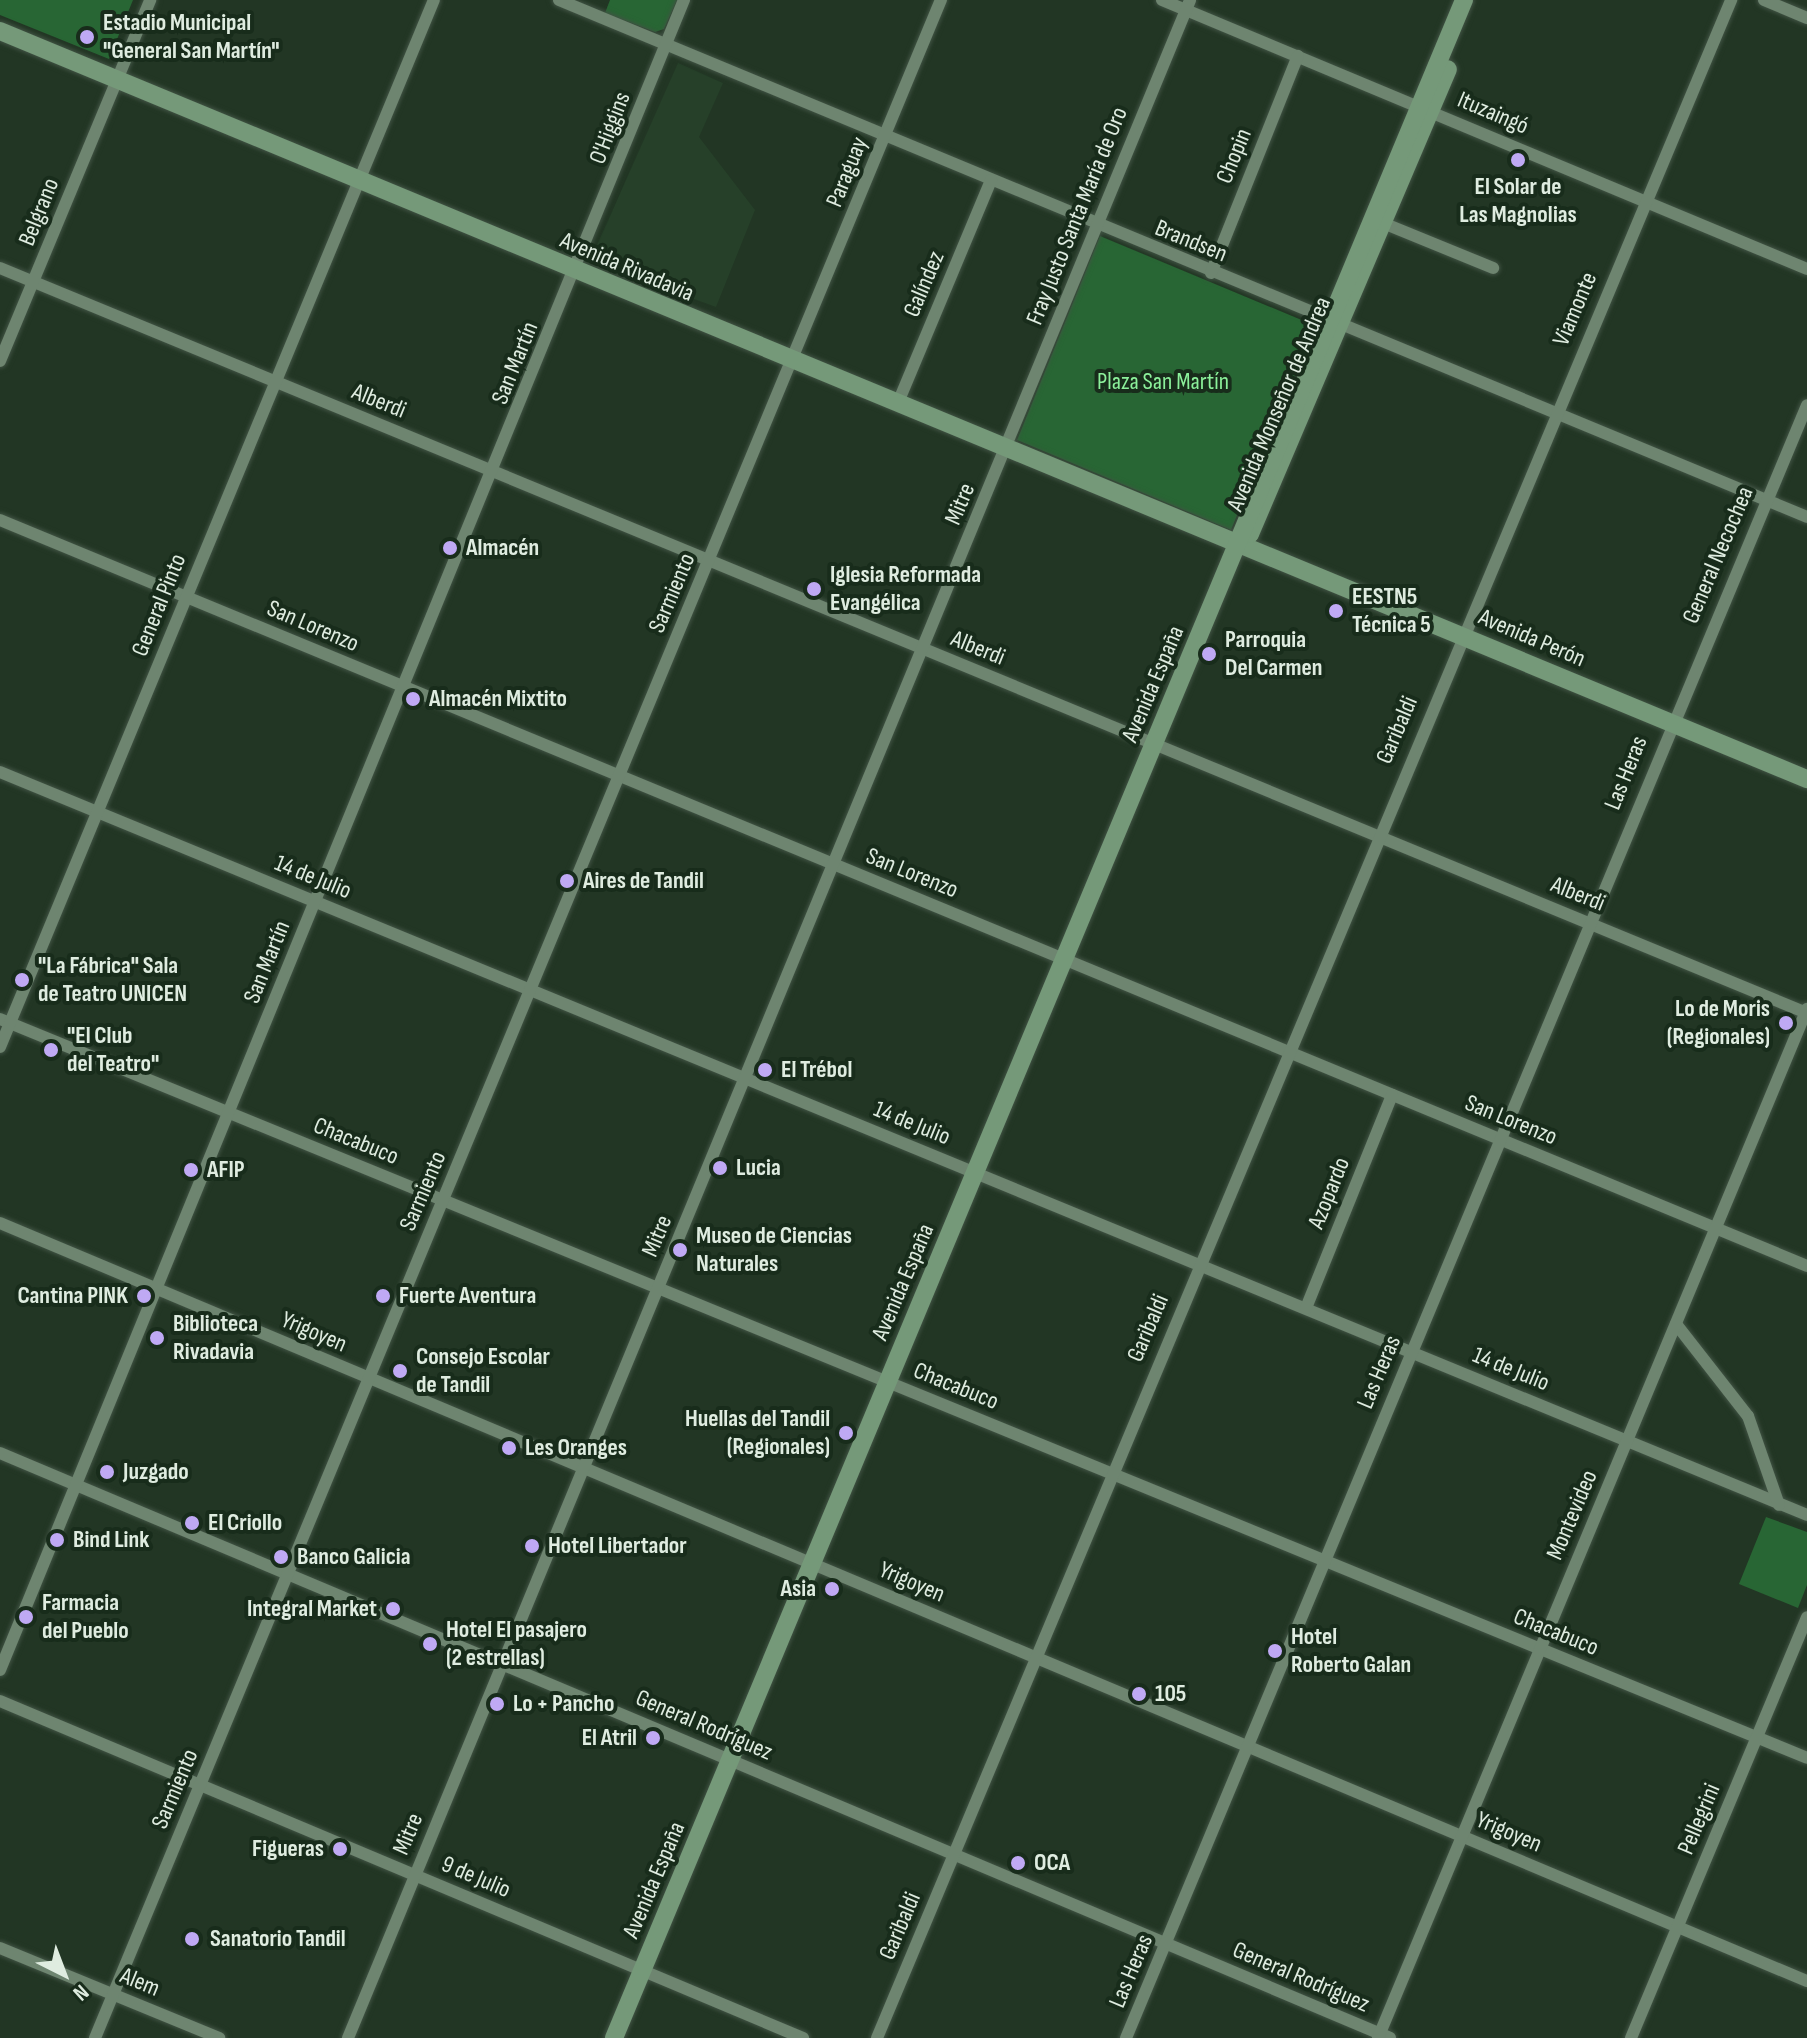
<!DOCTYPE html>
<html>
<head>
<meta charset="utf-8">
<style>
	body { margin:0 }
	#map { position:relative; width:1807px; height:2038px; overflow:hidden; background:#223624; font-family:"Sofia Sans Condensed",sans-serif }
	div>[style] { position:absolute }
	.built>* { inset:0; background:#264029 }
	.green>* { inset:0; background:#286634 }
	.roads { filter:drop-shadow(0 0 2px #415344) drop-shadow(0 0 2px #415344) }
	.street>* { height:12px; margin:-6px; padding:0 6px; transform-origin:6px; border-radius:6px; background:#6e8570 }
	.secondary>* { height:18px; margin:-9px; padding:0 9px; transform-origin:9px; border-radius:9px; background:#759979 }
	.dots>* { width:22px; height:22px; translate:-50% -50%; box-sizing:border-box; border:4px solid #182c1b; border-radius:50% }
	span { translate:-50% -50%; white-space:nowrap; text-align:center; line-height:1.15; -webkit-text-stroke:8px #182c1b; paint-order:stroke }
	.poi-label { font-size:24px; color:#dfece0; font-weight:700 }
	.left { translate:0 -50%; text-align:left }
	.right { translate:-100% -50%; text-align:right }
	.street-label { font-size:24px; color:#dfece0 }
	.park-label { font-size:24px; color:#8cf19b }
	.north { position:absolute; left:24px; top:1934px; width:80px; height:80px; -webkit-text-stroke:6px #182c1b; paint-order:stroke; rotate:138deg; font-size:22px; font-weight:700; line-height:32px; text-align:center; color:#dfece0 }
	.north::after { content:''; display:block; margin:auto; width:28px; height:36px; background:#dfece0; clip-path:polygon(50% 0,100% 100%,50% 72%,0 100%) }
</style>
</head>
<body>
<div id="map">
	<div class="built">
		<i style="clip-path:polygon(678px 63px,723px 83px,699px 137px,755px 210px,716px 307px,590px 261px)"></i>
	</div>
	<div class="green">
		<i style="clip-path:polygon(0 0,133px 0,109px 59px,0 15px)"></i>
		<i style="clip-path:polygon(610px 0,677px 0,664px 29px,655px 32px,605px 13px)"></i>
		<i style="clip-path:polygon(1100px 236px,1316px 326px,1231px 530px,1017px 440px)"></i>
		<i style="clip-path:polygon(1766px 1517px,1807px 1532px,1807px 1585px,1798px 1608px,1739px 1584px)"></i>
	</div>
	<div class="roads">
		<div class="street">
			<i style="left:559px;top:0;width:1351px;rotate:22.5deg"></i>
			<i style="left:1162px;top:0;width:699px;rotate:22.64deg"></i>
			<i style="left:1764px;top:0;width:47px;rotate:22.7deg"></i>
			<i style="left:1383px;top:223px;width:119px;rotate:22.2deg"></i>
			<i style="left:0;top:268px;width:1955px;rotate:22.41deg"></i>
			<i style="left:1211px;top:273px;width:234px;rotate:-68.2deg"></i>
			<i style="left:0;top:361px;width:391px;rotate:-67.4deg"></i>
			<i style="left:897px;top:405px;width:244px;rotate:-67.3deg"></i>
			<i style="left:0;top:520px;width:1955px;rotate:22.43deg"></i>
			<i style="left:0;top:772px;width:1954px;rotate:22.35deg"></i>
			<i style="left:0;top:1019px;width:1952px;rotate:22.24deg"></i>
			<i style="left:0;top:1047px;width:1133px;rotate:-67.49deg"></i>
			<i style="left:0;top:1223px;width:1960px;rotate:22.76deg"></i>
			<i style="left:1306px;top:1308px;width:230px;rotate:-68deg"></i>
			<i style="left:1676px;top:1324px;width:117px;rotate:52deg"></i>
			<i style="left:1748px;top:1416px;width:94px;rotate:70.8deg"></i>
			<i style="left:0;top:1453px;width:1508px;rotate:22.82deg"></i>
			<i style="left:0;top:1670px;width:1805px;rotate:-67.73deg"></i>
			<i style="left:0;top:1701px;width:871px;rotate:22.77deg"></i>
			<i style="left:0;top:1948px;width:237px;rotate:22.3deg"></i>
			<i style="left:95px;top:2038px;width:2207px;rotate:-67.46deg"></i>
			<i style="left:348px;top:2038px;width:2205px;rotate:-67.55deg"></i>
			<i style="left:877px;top:2038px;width:2210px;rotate:-67.26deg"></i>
			<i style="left:1126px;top:2038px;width:1769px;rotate:-67.36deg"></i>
			<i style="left:1378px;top:2038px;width:1115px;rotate:-67.37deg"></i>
			<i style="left:1631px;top:2038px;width:456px;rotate:-67.3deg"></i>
		</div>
		<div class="secondary">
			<i style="left:0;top:31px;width:1956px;rotate:22.49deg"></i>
			<i style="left:1237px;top:544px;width:16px;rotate:-38deg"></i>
			<i style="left:1250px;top:534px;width:505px;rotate:-66.94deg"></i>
			<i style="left:614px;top:2038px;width:2208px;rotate:-67.36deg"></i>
		</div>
	</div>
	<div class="dots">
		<i style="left:87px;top:37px;background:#bfa9f4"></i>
		<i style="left:1518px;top:160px;background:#bfa9f4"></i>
		<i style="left:450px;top:548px;background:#bfa9f4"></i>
		<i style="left:814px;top:589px;background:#bfa9f4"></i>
		<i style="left:1336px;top:611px;background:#bfa9f4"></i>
		<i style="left:1209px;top:654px;background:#bfa9f4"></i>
		<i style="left:413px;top:699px;background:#bfa9f4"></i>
		<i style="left:567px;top:881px;background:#bfa9f4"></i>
		<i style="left:22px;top:980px;background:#bfa9f4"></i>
		<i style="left:1786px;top:1023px;background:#bfa9f4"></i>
		<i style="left:51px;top:1050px;background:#bfa9f4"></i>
		<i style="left:765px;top:1070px;background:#bfa9f4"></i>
		<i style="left:720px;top:1168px;background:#bfa9f4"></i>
		<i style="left:191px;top:1170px;background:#bfa9f4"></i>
		<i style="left:680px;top:1250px;background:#bfa9f4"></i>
		<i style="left:144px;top:1296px;background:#bfa9f4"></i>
		<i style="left:383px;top:1296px;background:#bfa9f4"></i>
		<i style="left:157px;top:1338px;background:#bfa9f4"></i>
		<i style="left:400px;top:1371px;background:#bfa9f4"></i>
		<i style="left:846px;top:1433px;background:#bfa9f4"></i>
		<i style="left:509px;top:1448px;background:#bfa9f4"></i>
		<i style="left:107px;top:1472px;background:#bfa9f4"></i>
		<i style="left:192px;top:1523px;background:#bfa9f4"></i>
		<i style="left:57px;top:1540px;background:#bfa9f4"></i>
		<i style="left:532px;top:1546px;background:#bfa9f4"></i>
		<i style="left:281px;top:1557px;background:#bfa9f4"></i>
		<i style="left:832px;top:1589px;background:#bfa9f4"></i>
		<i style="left:393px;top:1609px;background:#bfa9f4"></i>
		<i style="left:26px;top:1617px;background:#bfa9f4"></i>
		<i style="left:430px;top:1644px;background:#bfa9f4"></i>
		<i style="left:1275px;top:1651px;background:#bfa9f4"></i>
		<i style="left:1139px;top:1694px;background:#bfa9f4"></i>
		<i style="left:497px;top:1704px;background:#bfa9f4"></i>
		<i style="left:653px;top:1738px;background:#bfa9f4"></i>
		<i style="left:340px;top:1849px;background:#bfa9f4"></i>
		<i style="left:1018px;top:1863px;background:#bfa9f4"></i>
		<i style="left:192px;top:1939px;background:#bfa9f4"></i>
	</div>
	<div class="poi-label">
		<span class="left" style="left:103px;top:37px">Estadio Municipal<br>"General San Martín"</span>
		<span style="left:1518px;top:201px">El Solar de<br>Las Magnolias</span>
		<span class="left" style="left:466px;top:548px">Almacén</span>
		<span class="left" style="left:830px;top:589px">Iglesia Reformada<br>Evangélica</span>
		<span class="left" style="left:1352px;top:611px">EESTN5<br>Técnica 5</span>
		<span class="left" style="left:1225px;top:654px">Parroquia<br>Del Carmen</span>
		<span class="left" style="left:429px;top:699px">Almacén Mixtito</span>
		<span class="left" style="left:583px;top:881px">Aires de Tandil</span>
		<span class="left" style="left:38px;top:980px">"La Fábrica" Sala<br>de Teatro UNICEN</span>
		<span class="right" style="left:1770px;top:1023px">Lo de Moris<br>(Regionales)</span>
		<span class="left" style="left:67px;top:1050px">"El Club<br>del Teatro"</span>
		<span class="left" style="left:781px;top:1070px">El Trébol</span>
		<span class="left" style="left:736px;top:1168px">Lucia</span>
		<span class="left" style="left:207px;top:1170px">AFIP</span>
		<span class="left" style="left:696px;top:1250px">Museo de Ciencias<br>Naturales</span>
		<span class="right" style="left:128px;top:1296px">Cantina PINK</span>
		<span class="left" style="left:399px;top:1296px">Fuerte Aventura</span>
		<span class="left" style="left:173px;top:1338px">Biblioteca<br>Rivadavia</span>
		<span class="left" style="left:416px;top:1371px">Consejo Escolar<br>de Tandil</span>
		<span class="right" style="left:830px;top:1433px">Huellas del Tandil<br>(Regionales)</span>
		<span class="left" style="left:525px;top:1448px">Les Oranges</span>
		<span class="left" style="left:123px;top:1472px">Juzgado</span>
		<span class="left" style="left:208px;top:1523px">El Criollo</span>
		<span class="left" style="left:73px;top:1540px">Bind Link</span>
		<span class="left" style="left:548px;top:1546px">Hotel Libertador</span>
		<span class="left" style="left:297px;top:1557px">Banco Galicia</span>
		<span class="right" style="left:816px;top:1589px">Asia</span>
		<span class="left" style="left:42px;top:1617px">Farmacia<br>del Pueblo</span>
		<span class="right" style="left:377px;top:1609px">Integral Market</span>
		<span class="left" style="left:446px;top:1644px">Hotel El pasajero<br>(2 estrellas)</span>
		<span class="left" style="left:1291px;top:1651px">Hotel<br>Roberto Galan</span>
		<span class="left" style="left:1155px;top:1694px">105</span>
		<span class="left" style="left:513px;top:1704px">Lo + Pancho</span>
		<span class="right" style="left:637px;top:1738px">El Atril</span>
		<span class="right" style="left:324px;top:1849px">Figueras</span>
		<span class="left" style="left:1034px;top:1863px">OCA</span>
		<span class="left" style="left:210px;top:1939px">Sanatorio Tandil</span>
	</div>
	<div class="street-label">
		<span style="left:1493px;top:113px;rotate:23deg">Ituzaingó</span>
		<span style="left:610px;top:128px;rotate:-69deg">O'Higgins</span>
		<span style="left:1234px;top:156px;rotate:-68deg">Chopin</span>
		<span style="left:847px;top:172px;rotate:-68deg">Paraguay</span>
		<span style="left:39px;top:212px;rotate:-68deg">Belgrano</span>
		<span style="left:1077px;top:216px;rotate:-68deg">Fray Justo Santa María de Oro</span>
		<span style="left:1191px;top:241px;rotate:22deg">Brandsen</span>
		<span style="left:627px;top:267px;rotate:23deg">Avenida Rivadavia</span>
		<span style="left:924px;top:284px;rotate:-67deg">Galíndez</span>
		<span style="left:1575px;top:309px;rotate:-67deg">Viamonte</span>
		<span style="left:515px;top:363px;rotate:-68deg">San Martín</span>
		<span style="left:379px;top:401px;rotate:22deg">Alberdi</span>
		<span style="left:1279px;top:404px;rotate:-67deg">Avenida Monseñor de Andrea</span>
		<span style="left:960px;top:504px;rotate:-67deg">Mitre</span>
		<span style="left:1718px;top:555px;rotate:-67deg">General Necochea</span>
		<span style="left:672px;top:593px;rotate:-67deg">Sarmiento</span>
		<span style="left:159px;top:605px;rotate:-68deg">General Pinto</span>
		<span style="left:313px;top:626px;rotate:23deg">San Lorenzo</span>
		<span style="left:1532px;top:638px;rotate:23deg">Avenida Perón</span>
		<span style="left:978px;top:648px;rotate:22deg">Alberdi</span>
		<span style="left:1153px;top:684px;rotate:-67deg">Avenida España</span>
		<span style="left:1397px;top:730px;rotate:-67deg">Garibaldi</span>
		<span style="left:1626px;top:773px;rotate:-68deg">Las Heras</span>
		<span style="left:912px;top:873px;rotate:22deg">San Lorenzo</span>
		<span style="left:313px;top:877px;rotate:22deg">14 de Julio</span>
		<span style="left:1578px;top:894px;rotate:22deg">Alberdi</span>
		<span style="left:267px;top:962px;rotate:-68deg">San Martín</span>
		<span style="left:1511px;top:1120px;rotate:22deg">San Lorenzo</span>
		<span style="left:912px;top:1123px;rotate:22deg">14 de Julio</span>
		<span style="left:356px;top:1141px;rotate:22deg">Chacabuco</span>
		<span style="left:423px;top:1191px;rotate:-67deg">Sarmiento</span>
		<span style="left:1329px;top:1193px;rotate:-68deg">Azopardo</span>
		<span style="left:657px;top:1236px;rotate:-67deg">Mitre</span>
		<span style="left:903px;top:1282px;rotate:-67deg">Avenida España</span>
		<span style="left:1148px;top:1328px;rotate:-67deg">Garibaldi</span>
		<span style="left:314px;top:1332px;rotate:23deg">Yrigoyen</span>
		<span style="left:1511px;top:1369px;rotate:22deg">14 de Julio</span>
		<span style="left:1379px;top:1372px;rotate:-67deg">Las Heras</span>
		<span style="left:956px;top:1386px;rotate:22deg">Chacabuco</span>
		<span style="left:1572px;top:1515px;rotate:-67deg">Montevideo</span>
		<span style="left:912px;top:1582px;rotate:23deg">Yrigoyen</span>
		<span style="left:1556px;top:1632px;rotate:22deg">Chacabuco</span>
		<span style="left:704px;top:1725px;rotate:23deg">General Rodríguez</span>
		<span style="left:175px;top:1789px;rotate:-67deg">Sarmiento</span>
		<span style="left:1699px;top:1819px;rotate:-67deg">Pellegrini</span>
		<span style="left:1509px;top:1832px;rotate:23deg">Yrigoyen</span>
		<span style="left:408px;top:1834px;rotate:-67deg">Mitre</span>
		<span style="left:476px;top:1877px;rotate:23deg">9 de Julio</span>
		<span style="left:654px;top:1880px;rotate:-67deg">Avenida España</span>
		<span style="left:900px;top:1926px;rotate:-67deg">Garibaldi</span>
		<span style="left:1131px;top:1971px;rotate:-67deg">Las Heras</span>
		<span style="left:1301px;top:1977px;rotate:23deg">General Rodríguez</span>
		<span style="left:140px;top:1982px;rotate:22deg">Alem</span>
	</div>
	<div class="park-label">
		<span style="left:1163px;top:382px">Plaza San Martín</span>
	</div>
	<div class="north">N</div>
</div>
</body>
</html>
